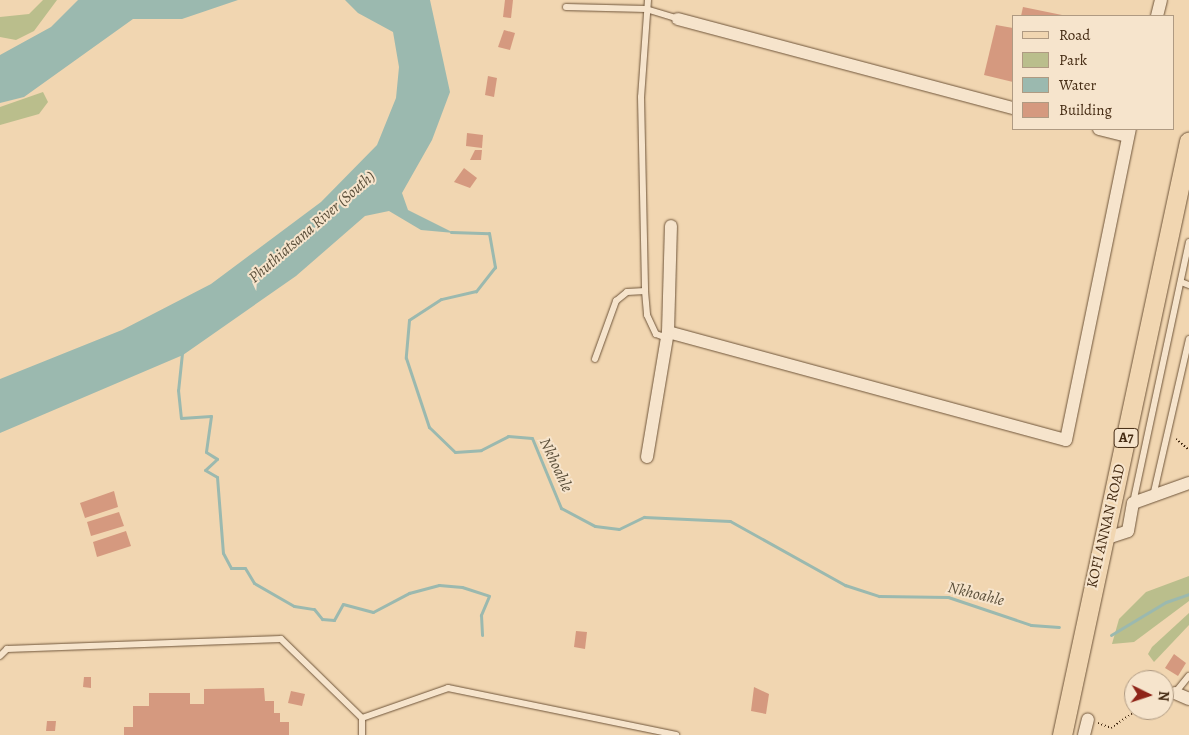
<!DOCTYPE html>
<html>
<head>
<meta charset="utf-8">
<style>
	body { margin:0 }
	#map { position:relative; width:1189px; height:735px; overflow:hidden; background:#f1d6b1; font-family:Alegreya,serif }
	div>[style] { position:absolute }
	.green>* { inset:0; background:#babe8c }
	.water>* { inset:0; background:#9bb9af }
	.stream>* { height:3px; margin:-1.5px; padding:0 1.5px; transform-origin:1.5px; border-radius:1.5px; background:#9bb9af }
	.building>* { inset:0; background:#d5997f }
	.path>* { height:2px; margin-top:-1px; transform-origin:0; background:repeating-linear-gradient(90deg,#442a12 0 1px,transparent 0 3.5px) }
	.roads { filter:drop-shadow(0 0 1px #6f553a) drop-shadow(0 0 1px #6f553a) }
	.service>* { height:6px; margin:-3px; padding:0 3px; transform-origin:3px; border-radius:3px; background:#f6e4cc }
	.minor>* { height:12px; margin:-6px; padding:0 6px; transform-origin:6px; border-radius:6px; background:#f6e4cc }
	.primary>* { height:19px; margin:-9.5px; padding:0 9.5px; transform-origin:9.5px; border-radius:9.5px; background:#f1d6b1 }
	span { translate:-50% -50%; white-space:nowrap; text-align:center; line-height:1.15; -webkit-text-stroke:4px #f6e4cc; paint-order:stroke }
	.shield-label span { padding:1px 4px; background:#f6e4cc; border:1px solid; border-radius:4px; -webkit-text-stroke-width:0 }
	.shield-label { font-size:14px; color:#442a12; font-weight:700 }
	.street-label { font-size:15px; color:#442a12 }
	.water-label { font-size:16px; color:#5a4e39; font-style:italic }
	.legend { position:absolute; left:1012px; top:15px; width:162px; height:115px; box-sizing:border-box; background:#f6e4cc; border:1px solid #af9a82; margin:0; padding:6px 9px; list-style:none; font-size:15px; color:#442a12 }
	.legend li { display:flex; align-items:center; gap:10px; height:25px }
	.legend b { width:25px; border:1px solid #af9a82 }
	.north { position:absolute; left:1124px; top:670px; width:50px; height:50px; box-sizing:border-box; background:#f6e4cc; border:1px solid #af9a82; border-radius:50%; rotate:94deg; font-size:14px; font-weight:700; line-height:20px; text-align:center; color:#442a12 }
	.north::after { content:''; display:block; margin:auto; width:18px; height:22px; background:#8f2418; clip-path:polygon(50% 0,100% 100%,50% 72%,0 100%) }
</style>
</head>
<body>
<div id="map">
	<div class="green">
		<i style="clip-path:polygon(43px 0,57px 0,34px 31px,16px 40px,0 37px,0 17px,29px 14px)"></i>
		<i style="clip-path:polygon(43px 92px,48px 102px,39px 114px,0 125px,0 107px)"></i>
		<i style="clip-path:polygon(1189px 576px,1189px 601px,1134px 642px,1112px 644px,1119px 619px,1146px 592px)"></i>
		<i style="clip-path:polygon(1189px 613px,1189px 625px,1154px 662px,1148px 654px,1152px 647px)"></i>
	</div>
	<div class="water">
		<i style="clip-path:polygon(78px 0,238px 0,182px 19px,133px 19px,24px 97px,0 103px,0 55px,51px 27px)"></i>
		<i style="clip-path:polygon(345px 0,430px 0,450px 92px,432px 140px,402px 193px,408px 210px,454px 233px,421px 230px,389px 211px,365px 216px,296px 276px,183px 355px,0 433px,0 379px,122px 330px,211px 284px,321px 202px,377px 145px,396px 98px,399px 67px,393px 32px,358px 13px)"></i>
	</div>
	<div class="stream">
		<i style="left:451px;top:232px;width:38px;rotate:2deg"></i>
		<i style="left:489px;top:233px;width:35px;rotate:80deg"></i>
		<i style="left:495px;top:267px;width:31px;rotate:128deg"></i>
		<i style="left:476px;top:291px;width:36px;rotate:167deg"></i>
		<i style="left:441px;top:299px;width:38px;rotate:147deg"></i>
		<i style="left:409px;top:320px;width:38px;rotate:95deg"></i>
		<i style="left:406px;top:358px;width:73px;rotate:71.6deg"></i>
		<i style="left:429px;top:427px;width:36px;rotate:44deg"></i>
		<i style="left:455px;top:452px;width:26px;rotate:-4deg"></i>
		<i style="left:481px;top:450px;width:30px;rotate:-27deg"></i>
		<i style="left:508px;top:436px;width:24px;rotate:5deg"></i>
		<i style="left:532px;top:438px;width:76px;rotate:67.5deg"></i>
		<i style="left:561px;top:508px;width:38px;rotate:28deg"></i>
		<i style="left:595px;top:526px;width:24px;rotate:7deg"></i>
		<i style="left:619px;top:529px;width:28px;rotate:-26deg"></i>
		<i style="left:644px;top:517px;width:86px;rotate:2.7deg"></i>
		<i style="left:730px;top:521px;width:132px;rotate:29.1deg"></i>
		<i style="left:845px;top:585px;width:36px;rotate:18deg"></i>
		<i style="left:879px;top:596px;width:69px;rotate:0.8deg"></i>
		<i style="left:948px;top:597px;width:88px;rotate:18.6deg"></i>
		<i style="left:1031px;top:625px;width:28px;rotate:4deg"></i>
		<i style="left:182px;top:353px;width:37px;rotate:96deg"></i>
		<i style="left:178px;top:390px;width:28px;rotate:84deg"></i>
		<i style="left:181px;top:418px;width:30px;rotate:-4deg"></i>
		<i style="left:211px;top:416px;width:36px;rotate:98deg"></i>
		<i style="left:206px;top:452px;width:13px;rotate:32deg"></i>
		<i style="left:217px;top:459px;width:16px;rotate:137deg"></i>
		<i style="left:205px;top:470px;width:14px;rotate:30deg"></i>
		<i style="left:217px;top:477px;width:76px;rotate:85.5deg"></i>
		<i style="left:223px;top:553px;width:17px;rotate:62deg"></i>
		<i style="left:231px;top:568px;width:14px"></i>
		<i style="left:245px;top:568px;width:17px;rotate:59deg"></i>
		<i style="left:254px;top:583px;width:46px;rotate:29.9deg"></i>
		<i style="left:294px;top:606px;width:20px;rotate:9deg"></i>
		<i style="left:314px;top:609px;width:13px;rotate:51deg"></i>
		<i style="left:322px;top:619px;width:12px;rotate:5deg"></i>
		<i style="left:334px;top:620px;width:18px;rotate:-61deg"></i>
		<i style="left:343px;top:604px;width:31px;rotate:15deg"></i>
		<i style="left:373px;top:612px;width:41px;rotate:-27.8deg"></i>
		<i style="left:409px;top:593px;width:31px;rotate:-15deg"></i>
		<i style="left:439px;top:585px;width:23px;rotate:5deg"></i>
		<i style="left:462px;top:587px;width:28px;rotate:18deg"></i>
		<i style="left:489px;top:596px;width:21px;rotate:113deg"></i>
		<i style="left:481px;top:615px;width:20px;rotate:87deg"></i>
		<i style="left:1111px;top:635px;width:64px;rotate:-31deg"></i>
		<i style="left:1166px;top:602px;width:24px;rotate:-19deg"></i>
	</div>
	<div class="building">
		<i style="clip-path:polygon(505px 0,513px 0,511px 18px,503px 17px)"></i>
		<i style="clip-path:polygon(1023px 7px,1062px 15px,1062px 16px,1021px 16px)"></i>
		<i style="clip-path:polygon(996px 25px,1013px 28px,1013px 82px,984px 75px)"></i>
		<i style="clip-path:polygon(504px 30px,515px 33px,510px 50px,498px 47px)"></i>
		<i style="clip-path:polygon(488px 76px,497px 78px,494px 97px,485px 95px)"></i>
		<i style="clip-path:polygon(467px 133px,483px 135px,482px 148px,466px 146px)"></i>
		<i style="clip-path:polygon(475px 150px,482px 150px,481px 160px,470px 160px)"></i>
		<i style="clip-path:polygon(464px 168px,477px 178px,470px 188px,454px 182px)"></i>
		<i style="clip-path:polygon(114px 491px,118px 507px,85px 518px,80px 503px)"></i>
		<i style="clip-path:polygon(119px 512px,124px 526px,91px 536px,87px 522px)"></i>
		<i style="clip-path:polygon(126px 531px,131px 546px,97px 557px,93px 542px)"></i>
		<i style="clip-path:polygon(576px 631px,587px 632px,585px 649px,574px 647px)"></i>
		<i style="clip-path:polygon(1174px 654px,1186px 663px,1178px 676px,1165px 668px)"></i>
		<i style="clip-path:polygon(84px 677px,91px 677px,91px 688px,83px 687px)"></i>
		<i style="clip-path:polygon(754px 687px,769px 694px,766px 714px,751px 711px)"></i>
		<i style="clip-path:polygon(264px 688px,265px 701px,274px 701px,274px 713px,280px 713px,280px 722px,289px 722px,289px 735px,124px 735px,124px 727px,133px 727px,133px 706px,149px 706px,149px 693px,190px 693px,190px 704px,204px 704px,204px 689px)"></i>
		<i style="clip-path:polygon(291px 691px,305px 694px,302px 706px,288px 703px)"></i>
		<i style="clip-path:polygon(47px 721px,56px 721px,55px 731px,46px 731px)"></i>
	</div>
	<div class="path">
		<i style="left:1176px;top:439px;width:17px;rotate:40deg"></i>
		<i style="left:1098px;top:723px;width:14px;rotate:21deg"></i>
		<i style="left:1111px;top:728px;width:32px;rotate:-35deg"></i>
	</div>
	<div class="roads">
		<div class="service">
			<i style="left:648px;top:0;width:97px;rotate:94.1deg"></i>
			<i style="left:641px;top:97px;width:194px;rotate:88.8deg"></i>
			<i style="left:645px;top:291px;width:24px;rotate:85deg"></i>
			<i style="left:647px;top:315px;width:21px;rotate:65deg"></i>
			<i style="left:656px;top:334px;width:12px;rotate:20deg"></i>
			<i style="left:566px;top:7px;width:80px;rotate:1.4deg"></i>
			<i style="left:646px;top:9px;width:34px;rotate:17deg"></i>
			<i style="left:1181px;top:282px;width:9px;rotate:21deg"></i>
			<i style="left:595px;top:359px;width:62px;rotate:-70.1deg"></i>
			<i style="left:616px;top:301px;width:14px;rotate:-39deg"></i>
			<i style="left:627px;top:292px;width:18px;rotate:-3deg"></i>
			<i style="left:1154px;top:492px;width:157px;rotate:-77.1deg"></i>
			<i style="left:1133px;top:503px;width:267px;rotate:-77.9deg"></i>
			<i style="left:0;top:656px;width:10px;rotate:-45deg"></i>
			<i style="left:7px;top:649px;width:274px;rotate:-2.1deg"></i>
			<i style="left:281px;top:639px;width:113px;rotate:44.3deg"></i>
			<i style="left:362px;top:718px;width:91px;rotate:-19.2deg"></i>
			<i style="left:448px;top:688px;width:233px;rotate:11.6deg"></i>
			<i style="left:1175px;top:693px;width:22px;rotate:-51deg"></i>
			<i style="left:362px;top:718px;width:17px;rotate:90deg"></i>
		</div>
		<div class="minor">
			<i style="left:1157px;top:16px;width:16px;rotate:-76deg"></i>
			<i style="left:678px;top:19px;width:347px;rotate:14.9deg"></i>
			<i style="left:1099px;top:129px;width:30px;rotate:14deg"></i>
			<i style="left:668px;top:332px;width:412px;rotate:15.2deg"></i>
			<i style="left:1066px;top:440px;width:318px;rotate:-78.4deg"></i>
			<i style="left:647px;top:457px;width:127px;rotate:-80.5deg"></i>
			<i style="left:668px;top:332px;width:106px;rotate:-88.4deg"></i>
			<i style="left:1101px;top:540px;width:28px;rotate:-18deg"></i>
			<i style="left:1128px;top:531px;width:28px;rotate:-80deg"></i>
			<i style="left:1133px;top:503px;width:59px;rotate:-19.7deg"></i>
			<i style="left:1175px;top:693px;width:15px;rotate:23deg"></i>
			<i style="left:1084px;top:735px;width:16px;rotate:-76deg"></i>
		</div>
		<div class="primary">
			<i style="left:1062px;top:735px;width:607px;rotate:-77.93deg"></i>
		</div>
	</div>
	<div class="shield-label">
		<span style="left:1126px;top:438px">A7</span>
	</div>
	<div class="street-label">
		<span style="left:1106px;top:526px;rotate:-77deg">KOFI ANNAN ROAD</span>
	</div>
	<div class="water-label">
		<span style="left:312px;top:227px;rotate:-41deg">Phuthiatsana River (South)</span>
		<span style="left:556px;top:465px;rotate:65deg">Nkhoahle</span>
		<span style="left:976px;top:594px;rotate:14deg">Nkhoahle</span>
	</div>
	<ul class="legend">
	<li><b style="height:6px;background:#f1d6b1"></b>Road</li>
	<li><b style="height:14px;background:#babe8c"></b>Park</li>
	<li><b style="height:14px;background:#9bb9af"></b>Water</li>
	<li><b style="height:14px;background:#d5997f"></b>Building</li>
	</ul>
	<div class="north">N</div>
</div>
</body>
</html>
